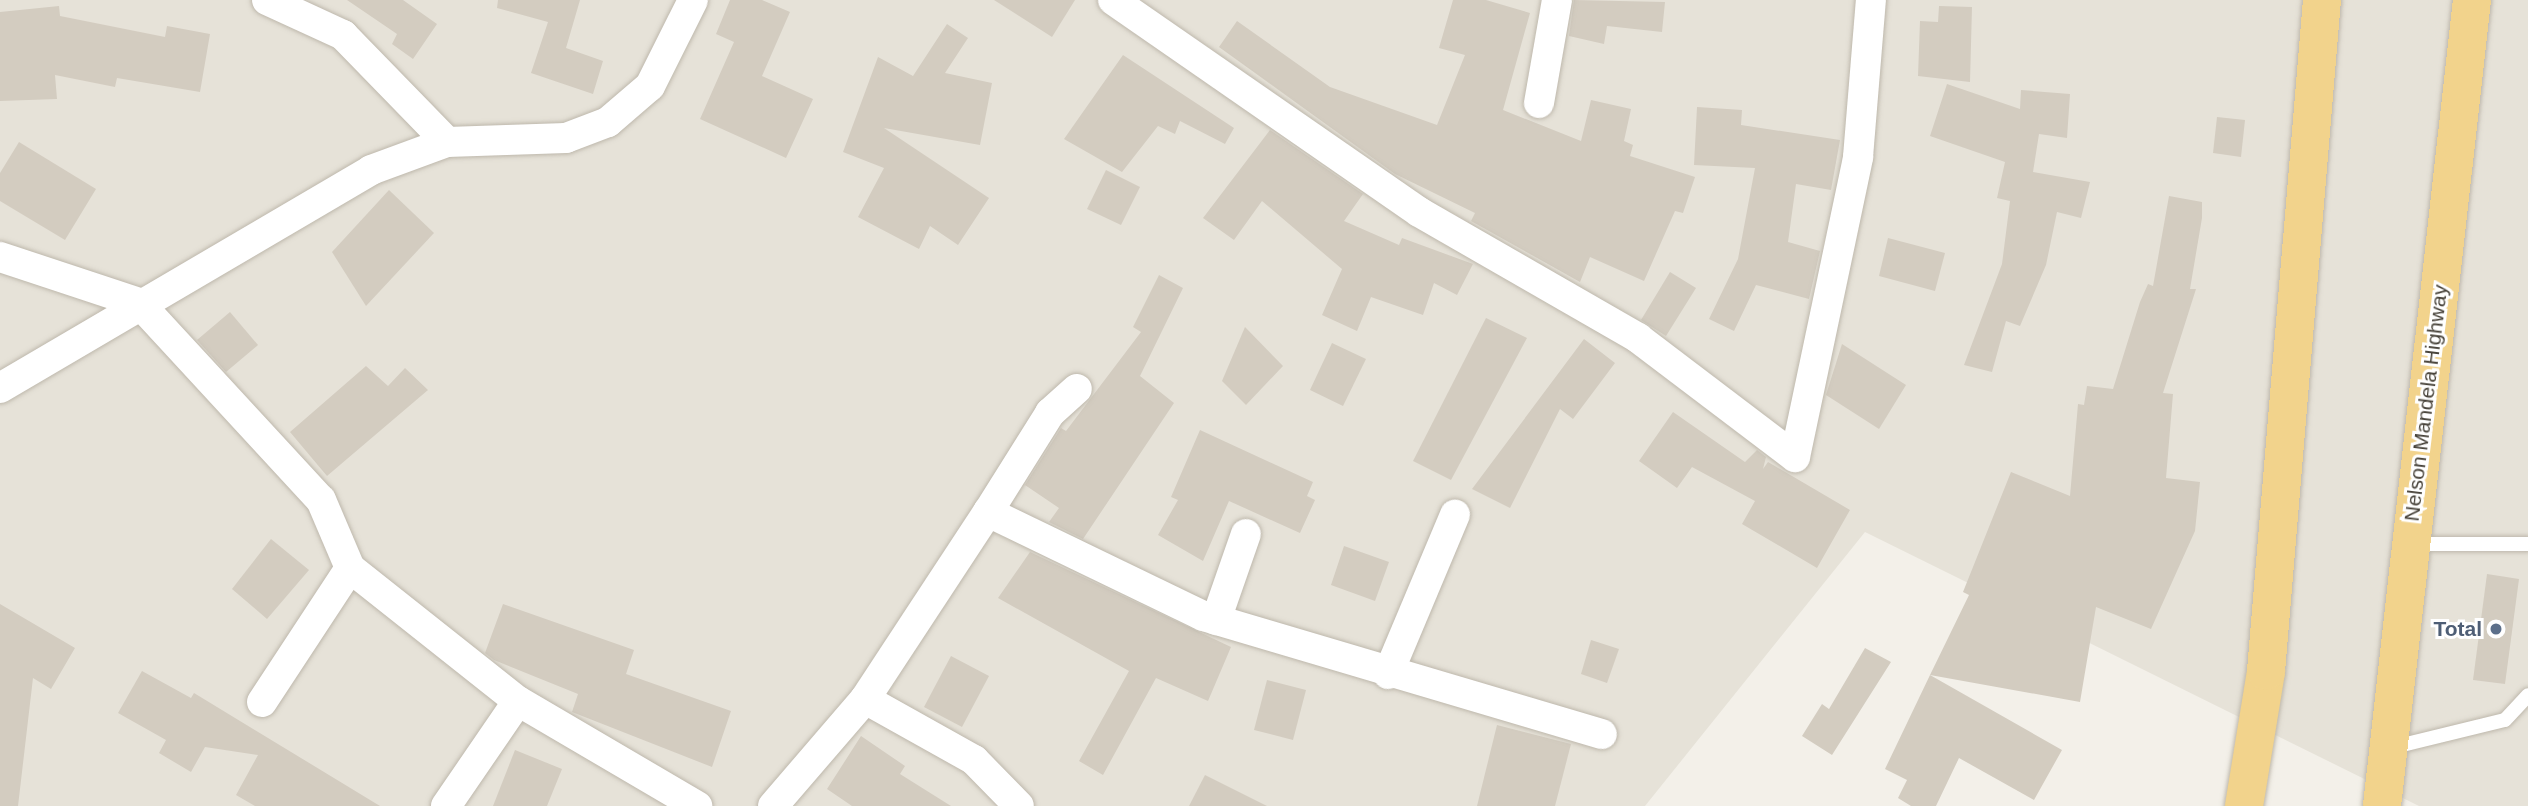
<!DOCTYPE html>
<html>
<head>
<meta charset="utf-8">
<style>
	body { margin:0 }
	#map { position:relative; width:2528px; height:806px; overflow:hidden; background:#f3f0e9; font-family:Helvetica,sans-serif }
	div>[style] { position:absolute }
	.residential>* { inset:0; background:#e6e2d8 }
	.building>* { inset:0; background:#d3ccc0 }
	.roads { filter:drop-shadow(0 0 2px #beb8ac) drop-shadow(0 0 2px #beb8ac) }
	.service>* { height:14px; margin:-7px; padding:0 7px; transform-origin:7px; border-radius:7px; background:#fff }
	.minor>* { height:30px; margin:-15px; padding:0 15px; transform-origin:15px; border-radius:15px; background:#fff }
	.trunk>* { height:38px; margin:-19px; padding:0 19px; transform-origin:19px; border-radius:19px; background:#f2d38c }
	.dots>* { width:19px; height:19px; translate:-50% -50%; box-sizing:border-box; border:4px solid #fff; border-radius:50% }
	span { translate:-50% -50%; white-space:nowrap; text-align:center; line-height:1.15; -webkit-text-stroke:6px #fff; paint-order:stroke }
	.street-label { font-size:21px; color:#464138 }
	.service-label { font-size:21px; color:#4e5e75; font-weight:700 }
	.right { translate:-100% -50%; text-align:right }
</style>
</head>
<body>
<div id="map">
	<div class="residential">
		<i style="clip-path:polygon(0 0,2528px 0,2528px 806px,2419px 806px,1865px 532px,1645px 806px,0 806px)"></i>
	</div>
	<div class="building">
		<i style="clip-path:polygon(347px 0,403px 0,437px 24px,413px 59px,392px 44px,397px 34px)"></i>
		<i style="clip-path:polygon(498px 0,580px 0,566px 48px,603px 61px,593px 94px,531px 73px,548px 22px,497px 8px)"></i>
		<i style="clip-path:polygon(730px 0,762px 0,790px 12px,762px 76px,813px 99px,786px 158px,700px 119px,734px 42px,716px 34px)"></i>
		<i style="clip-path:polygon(994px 0,1075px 0,1052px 37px)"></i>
		<i style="clip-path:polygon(1453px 0,1486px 0,1530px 13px,1503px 110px,1581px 141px,1591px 100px,1631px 109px,1624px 141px,1633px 145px,1630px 156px,1695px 177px,1683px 213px,1675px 211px,1644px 281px,1590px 257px,1580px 282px,1471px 221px,1475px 213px,1395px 174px,1219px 47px,1237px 21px,1330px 87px,1437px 125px,1465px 55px,1439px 48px)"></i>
		<i style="clip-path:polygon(1574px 0,1665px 2px,1662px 32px,1607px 26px,1604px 44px,1569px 36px)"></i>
		<i style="clip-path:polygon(59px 6px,60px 16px,165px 37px,167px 26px,210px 34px,200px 92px,117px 78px,115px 87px,55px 75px,57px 99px,0 101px,0 12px)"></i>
		<i style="clip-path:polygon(1939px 6px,1972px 7px,1970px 82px,1918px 76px,1920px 21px,1938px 22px)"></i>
		<i style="clip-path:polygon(947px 24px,968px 38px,945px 73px,992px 83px,980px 145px,884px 128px,989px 198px,958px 245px,930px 226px,919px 249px,858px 217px,884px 168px,843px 152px,878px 57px,913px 76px)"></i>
		<i style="clip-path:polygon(1123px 55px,1234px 128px,1225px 144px,1180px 121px,1175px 134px,1158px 126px,1122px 172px,1064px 139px)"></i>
		<i style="clip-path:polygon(1947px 84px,2020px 109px,2021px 90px,2070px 94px,2067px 138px,2039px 134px,2033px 172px,2090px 182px,2081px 218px,2057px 212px,2046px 265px,2020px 326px,2006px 321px,1992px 372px,1964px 365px,2002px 264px,2010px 201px,1997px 198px,2005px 162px,1930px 136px)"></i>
		<i style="clip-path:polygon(1697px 107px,1742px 110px,1741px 125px,1840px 140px,1831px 190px,1796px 184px,1788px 242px,1820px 251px,1809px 299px,1756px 285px,1734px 331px,1709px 319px,1738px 259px,1755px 168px,1694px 165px)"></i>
		<i style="clip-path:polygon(2217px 117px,2245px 120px,2241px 157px,2213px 153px)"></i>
		<i style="clip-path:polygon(1270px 130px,1363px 194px,1344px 221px,1399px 245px,1402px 238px,1473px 264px,1457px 295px,1434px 283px,1423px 315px,1371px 297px,1357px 331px,1322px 315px,1342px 269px,1262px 201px,1234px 240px,1203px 218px)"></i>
		<i style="clip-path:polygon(19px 142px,96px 189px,65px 240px,0 201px,0 173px)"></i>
		<i style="clip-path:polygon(1106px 170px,1140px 187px,1121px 225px,1087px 209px)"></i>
		<i style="clip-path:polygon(389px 190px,434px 233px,366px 306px,332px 252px)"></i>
		<i style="clip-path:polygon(2169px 196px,2202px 202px,2202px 218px,2190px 289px,2196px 289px,2163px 393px,2173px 394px,2166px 478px,2200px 482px,2195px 531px,2151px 629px,2096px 607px,2080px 702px,1930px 675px,1969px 595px,1963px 592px,2011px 472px,2070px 496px,2078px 404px,2084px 405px,2087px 386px,2113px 389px,2140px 302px,2148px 284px,2153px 286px)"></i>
		<i style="clip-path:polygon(1888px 238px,1945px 253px,1935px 291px,1879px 276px)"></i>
		<i style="clip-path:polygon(1670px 272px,1696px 288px,1666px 336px,1641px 320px)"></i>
		<i style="clip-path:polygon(1159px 275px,1183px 288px,1140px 376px,1174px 403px,1083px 539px,1049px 522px,1059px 508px,1025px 485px,1061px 428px,1066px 431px,1141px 332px,1133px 327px)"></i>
		<i style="clip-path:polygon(230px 312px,258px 345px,226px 372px,197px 340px)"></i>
		<i style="clip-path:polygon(1486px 318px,1527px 338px,1451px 480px,1413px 461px)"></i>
		<i style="clip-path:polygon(1245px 327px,1283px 366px,1246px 405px,1222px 381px)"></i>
		<i style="clip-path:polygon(1584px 339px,1615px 363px,1573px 419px,1560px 409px,1510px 508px,1472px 489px)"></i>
		<i style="clip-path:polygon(1332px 343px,1366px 359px,1343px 406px,1310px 390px)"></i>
		<i style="clip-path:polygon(1842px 344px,1906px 385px,1879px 429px,1826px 395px)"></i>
		<i style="clip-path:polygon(366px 366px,388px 386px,405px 368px,428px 390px,327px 476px,290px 432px)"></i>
		<i style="clip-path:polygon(1673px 412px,1745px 462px,1757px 450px,1766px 457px,1763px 469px,1768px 462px,1850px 510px,1817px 568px,1742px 524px,1755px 501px,1692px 467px,1677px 488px,1639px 461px)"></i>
		<i style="clip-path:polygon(1200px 430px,1313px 482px,1307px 496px,1315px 500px,1300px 533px,1229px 501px,1203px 561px,1158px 535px,1178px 500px,1171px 497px)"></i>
		<i style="clip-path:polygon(271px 539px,309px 570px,267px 619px,232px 589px)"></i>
		<i style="clip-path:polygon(1344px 546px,1389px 562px,1375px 601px,1331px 585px)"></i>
		<i style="clip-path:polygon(1030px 552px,1231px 647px,1208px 701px,1156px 678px,1103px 775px,1079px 761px,1129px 671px,998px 598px)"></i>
		<i style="clip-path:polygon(2487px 574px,2519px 579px,2505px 684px,2473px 680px)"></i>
		<i style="clip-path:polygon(0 604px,75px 648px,51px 689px,33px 678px,18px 806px,0 806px)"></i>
		<i style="clip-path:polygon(503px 604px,634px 650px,626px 674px,731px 711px,712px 767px,572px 712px,578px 694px,494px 660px,485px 653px)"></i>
		<i style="clip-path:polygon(1591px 640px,1619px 649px,1607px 683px,1581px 674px)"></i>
		<i style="clip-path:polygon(1865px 648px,1891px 662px,1832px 755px,1802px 736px,1822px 704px,1829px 709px)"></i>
		<i style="clip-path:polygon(951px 656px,989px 676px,962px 727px,924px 707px)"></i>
		<i style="clip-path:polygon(142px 671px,191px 698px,194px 693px,380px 806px,255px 806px,236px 795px,258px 755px,205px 747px,191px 772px,159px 753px,166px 740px,118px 713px)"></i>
		<i style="clip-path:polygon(1930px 675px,2062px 750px,2034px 800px,1959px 758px,1936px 806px,1911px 806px,1898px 798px,1907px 780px,1885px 769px)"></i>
		<i style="clip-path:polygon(1267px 680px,1306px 690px,1293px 740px,1254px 730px)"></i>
		<i style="clip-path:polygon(1497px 725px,1571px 744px,1555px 806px,1477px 806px)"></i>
		<i style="clip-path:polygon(861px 736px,905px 766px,900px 774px,951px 806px,852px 806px,827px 789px)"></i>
		<i style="clip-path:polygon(515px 750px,562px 769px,547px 806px,493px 806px)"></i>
		<i style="clip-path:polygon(1205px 775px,1267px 806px,1189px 806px)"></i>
	</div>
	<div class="roads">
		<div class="service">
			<i style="left:2414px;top:544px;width:114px"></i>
			<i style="left:2390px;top:748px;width:118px;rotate:-13.7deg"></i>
			<i style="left:2505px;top:720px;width:34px;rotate:-47deg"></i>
		</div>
		<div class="minor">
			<i style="left:267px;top:0;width:84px;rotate:24.7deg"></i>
			<i style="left:343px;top:35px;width:149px;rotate:45.8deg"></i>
			<i style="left:1113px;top:0;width:372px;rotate:34.7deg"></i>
			<i style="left:1419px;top:212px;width:253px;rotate:29.9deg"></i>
			<i style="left:1638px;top:338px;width:197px;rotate:37.2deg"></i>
			<i style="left:1795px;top:457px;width:307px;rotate:-78.1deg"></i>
			<i style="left:1858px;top:157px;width:158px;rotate:-85.3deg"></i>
			<i style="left:1539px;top:103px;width:105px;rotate:-80.1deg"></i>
			<i style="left:0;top:257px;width:146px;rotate:18.3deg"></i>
			<i style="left:139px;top:303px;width:268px;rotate:47.3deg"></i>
			<i style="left:321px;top:500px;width:74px;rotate:66.9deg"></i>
			<i style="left:350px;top:568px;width:214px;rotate:38.4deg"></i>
			<i style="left:518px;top:701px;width:208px;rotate:30.4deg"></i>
			<i style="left:0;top:388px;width:430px;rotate:-30.4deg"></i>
			<i style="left:371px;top:170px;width:81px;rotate:-20.2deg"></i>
			<i style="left:447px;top:142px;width:119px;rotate:-1.9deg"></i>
			<i style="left:566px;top:138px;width:45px;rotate:-20.9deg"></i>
			<i style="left:608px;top:122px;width:55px;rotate:-40.6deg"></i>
			<i style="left:650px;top:86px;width:96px;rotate:-63.4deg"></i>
			<i style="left:988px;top:512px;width:117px;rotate:-57.9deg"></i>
			<i style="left:1050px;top:413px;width:36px;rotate:-42deg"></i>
			<i style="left:1216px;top:620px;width:91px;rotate:-70.8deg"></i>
			<i style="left:1388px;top:674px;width:173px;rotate:-67.2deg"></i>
			<i style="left:865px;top:699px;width:125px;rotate:29.2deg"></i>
			<i style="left:974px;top:760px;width:64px;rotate:45.6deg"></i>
			<i style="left:262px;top:702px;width:160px;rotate:-56.7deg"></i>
			<i style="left:446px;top:806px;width:127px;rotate:-55.6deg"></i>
			<i style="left:773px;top:806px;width:141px;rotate:-49.3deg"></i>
			<i style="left:865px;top:699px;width:224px;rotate:-56.7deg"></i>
			<i style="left:988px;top:512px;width:239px;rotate:25.8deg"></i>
			<i style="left:1203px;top:616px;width:416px;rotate:16.5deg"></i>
		</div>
		<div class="trunk">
			<i style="left:2244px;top:806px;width:137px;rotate:-80.7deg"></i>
			<i style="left:2266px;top:671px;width:673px;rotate:-85.23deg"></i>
			<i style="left:2382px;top:806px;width:811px;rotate:-83.63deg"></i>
		</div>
	</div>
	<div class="dots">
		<i style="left:2496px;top:629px;background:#5c6f8a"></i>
	</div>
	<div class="street-label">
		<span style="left:2426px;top:403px;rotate:-83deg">Nelson Mandela Highway</span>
	</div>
	<div class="service-label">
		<span class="right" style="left:2482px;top:629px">Total</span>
	</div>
</div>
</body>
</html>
